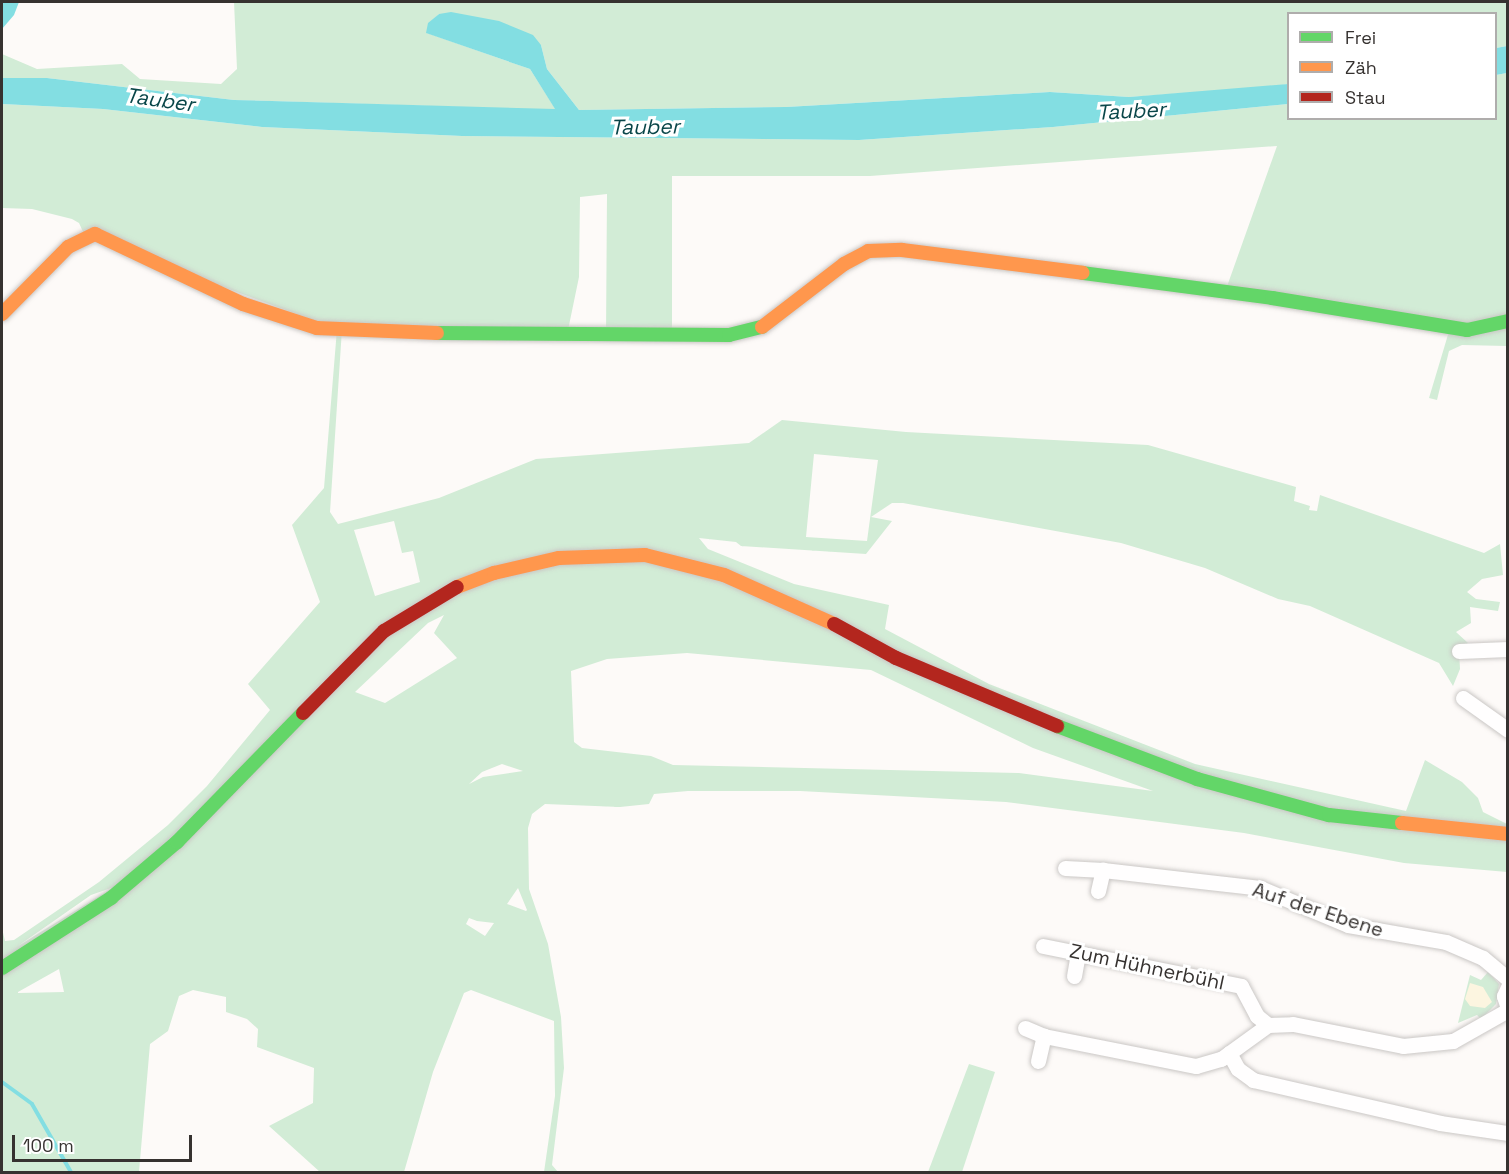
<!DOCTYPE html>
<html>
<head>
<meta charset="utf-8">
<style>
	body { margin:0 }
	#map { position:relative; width:1509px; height:1174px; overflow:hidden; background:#fdfaf8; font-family:"Space Grotesk",sans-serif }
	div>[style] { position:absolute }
	.green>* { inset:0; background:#d2ecd6 }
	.sand>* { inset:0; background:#fcf5e0 }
	.water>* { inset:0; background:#83dee2 }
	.stream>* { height:4px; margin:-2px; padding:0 2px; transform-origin:2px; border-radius:2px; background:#83dee2 }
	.roads { filter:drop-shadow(0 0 2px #cac7c5) drop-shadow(0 0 2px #cac7c5) }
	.street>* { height:15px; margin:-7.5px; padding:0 7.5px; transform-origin:7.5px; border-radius:7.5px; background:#fffefe }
	.fast>* { height:14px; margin:-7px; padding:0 7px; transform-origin:7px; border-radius:7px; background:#63d668 }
	.slow>* { height:14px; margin:-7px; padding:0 7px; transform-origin:7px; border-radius:7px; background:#ff974d }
	.jam>* { height:14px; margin:-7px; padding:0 7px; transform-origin:7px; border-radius:7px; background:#b3261e }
	span { translate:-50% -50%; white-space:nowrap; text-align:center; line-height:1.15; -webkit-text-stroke:6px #fff; paint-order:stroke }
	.street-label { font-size:20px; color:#363230 }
	.water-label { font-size:21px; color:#094649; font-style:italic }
	.frame { position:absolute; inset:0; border:3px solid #363230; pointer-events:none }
	.legend { position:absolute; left:1287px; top:12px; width:210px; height:108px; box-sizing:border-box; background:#fff; border:2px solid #afadac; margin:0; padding:8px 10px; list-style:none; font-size:18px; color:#363230 }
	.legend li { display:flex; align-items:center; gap:12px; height:30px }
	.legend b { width:30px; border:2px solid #afadac }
	.scale { position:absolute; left:12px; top:1135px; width:180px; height:27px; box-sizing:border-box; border:3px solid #363230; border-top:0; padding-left:8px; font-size:18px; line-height:21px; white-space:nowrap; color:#363230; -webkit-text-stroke:4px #fff; paint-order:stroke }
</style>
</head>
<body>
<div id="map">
	<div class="green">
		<i style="clip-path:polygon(234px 2px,1508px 2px,1507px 46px,1496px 48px,1496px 14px,1288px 14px,1288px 84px,1271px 87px,1129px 97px,1050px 92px,786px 107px,579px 110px,547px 69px,541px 45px,439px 14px,429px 23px,427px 33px,530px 69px,556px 110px,234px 100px,47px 78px,2px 78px,2px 54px,37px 69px,122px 64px,140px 79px,221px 84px,237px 69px)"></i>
		<i style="clip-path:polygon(evenodd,1507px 73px,1507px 346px,1462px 345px,1449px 351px,1437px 400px,1429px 398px,1450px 328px,1225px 292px,1277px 146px,870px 176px,672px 176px,672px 335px,606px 335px,607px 194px,580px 197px,579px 277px,567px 335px,342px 329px,330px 512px,338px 524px,439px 498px,536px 459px,749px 443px,782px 420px,906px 432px,1148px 445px,1296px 487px,1294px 501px,1310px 506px,1309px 510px,1317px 511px,1320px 495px,1484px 553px,1500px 544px,1503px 575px,1482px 579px,1467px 592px,1476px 599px,1500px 602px,1498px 611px,1470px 607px,1471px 623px,1456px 632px,1468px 643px,1459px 651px,1460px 669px,1453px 686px,1439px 663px,1310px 606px,1278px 599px,1205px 568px,1121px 543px,903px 503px,892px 503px,871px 517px,892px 521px,866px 554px,741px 546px,736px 542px,699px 538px,708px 549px,794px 584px,889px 605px,885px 629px,989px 684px,1195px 764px,1406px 811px,1425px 760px,1462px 782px,1478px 798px,1483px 812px,1507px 824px,1507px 872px,1404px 863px,1244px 833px,1006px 802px,800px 791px,688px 791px,654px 794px,649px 804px,620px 807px,545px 804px,532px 814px,528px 828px,529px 889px,548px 944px,561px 1017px,564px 1068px,552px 1165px,558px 1172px,544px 1172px,555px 1096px,554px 1021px,471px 990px,464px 993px,433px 1072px,404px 1172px,320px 1172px,269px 1126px,313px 1103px,314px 1068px,257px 1047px,258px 1029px,247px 1019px,226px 1012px,226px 997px,193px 990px,179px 996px,168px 1031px,150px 1044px,139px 1172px,2px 1172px,2px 928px,5px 941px,14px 940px,99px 882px,168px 825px,207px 786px,270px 710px,248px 684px,320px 602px,292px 525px,324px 488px,337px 329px,85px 236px,79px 223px,72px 219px,32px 209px,2px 208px,2px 104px,103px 109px,262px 127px,462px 136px,859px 140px,1053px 127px,1288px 104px,1288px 118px,1496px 118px,1496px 75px,1507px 73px,814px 454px,878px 460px,867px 541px,806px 537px,814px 454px,1507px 73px,394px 521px,402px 553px,413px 551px,420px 582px,375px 596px,354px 530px,394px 521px,1507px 73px,444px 615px,434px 633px,457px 658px,385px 703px,355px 692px,428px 623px,444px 615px,1507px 73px,687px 653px,871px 670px,1033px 748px,1153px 791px,1019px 773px,673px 765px,651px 756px,582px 748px,574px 742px,571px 671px,607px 659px,687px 653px,1507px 73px,502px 764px,523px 771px,483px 777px,469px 784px,482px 772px,502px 764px,1507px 73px,114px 887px,18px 946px,91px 895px,114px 887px,1507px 73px,518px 888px,527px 910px,526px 911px,507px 904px,518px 888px,1507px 73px,469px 918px,477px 921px,494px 923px,485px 936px,466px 924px,469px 918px,1507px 73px,59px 969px,64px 992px,18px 993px,18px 992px,59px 969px)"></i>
		<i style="clip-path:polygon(1488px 972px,1499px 984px,1496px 1004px,1481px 1019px,1477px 1015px,1458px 1023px,1470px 975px,1481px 980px)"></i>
		<i style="clip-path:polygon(969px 1064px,995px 1072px,962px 1172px,928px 1172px)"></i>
	</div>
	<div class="sand">
		<i style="clip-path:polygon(1470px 983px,1483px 987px,1492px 1002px,1485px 1008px,1470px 1006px,1465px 999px)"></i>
	</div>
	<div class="water">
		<i style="clip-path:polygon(2px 2px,19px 2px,14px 15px,2px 29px)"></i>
		<i style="clip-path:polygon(451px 12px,499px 21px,533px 35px,541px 45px,547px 69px,579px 110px,786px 107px,1050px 92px,1129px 97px,1288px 84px,1288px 104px,1053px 127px,859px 140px,462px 136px,262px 127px,103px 109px,2px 104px,2px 78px,47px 78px,234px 100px,555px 109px,530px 69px,426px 33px,428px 23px,439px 14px)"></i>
		<i style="clip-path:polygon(1507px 46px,1507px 73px,1496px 75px,1496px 48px)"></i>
	</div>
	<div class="stream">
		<i style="left:2px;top:1082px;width:37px;rotate:36deg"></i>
		<i style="left:32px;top:1104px;width:78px;rotate:60.2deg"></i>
	</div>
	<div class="roads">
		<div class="street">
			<i style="left:1459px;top:651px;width:49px;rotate:-2.3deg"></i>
			<i style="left:1463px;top:698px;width:55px;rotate:35.4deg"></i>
			<i style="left:1065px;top:868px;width:38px;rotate:3deg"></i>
			<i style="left:1098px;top:891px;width:22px;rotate:-77deg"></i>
			<i style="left:1103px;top:870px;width:158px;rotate:6.5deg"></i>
			<i style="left:1260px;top:888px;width:95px;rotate:22.8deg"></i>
			<i style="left:1348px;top:925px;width:99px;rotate:9.8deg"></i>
			<i style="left:1446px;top:942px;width:40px;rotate:23.4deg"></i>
			<i style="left:1483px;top:958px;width:33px;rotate:40deg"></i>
			<i style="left:1043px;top:946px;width:202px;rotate:11.4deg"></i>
			<i style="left:1241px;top:986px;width:34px;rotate:62deg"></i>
			<i style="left:1257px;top:1016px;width:14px;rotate:39deg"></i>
			<i style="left:1268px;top:1025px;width:25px;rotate:-2deg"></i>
			<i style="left:1293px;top:1024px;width:112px;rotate:11.3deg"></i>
			<i style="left:1403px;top:1046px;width:50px;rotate:-5.7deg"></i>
			<i style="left:1453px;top:1041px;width:63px;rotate:-29.4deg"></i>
			<i style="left:1074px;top:976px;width:23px;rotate:-80deg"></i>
			<i style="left:1508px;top:987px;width:10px;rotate:114deg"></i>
			<i style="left:1504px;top:996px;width:13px;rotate:72deg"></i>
			<i style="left:1025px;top:1028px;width:21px;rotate:23deg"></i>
			<i style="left:1044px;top:1036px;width:155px;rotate:11.2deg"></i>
			<i style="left:1196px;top:1066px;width:26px;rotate:-16deg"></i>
			<i style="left:1221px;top:1059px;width:58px;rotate:-35.9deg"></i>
			<i style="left:1229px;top:1053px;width:18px;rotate:61deg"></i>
			<i style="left:1238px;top:1069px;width:19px;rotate:36deg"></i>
			<i style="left:1253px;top:1080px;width:192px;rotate:12.9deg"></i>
			<i style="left:1440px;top:1123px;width:69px;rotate:8.4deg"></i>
			<i style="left:1038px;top:1061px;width:26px;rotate:-77deg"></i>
		</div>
		<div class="fast">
			<i style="left:1083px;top:273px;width:191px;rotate:7.5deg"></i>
			<i style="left:1272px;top:298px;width:198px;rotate:9.3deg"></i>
			<i style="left:1467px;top:330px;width:42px;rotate:-12.4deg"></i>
			<i style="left:437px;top:333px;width:292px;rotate:0.4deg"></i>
			<i style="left:729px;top:335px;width:34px;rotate:-14deg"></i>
			<i style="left:1057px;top:726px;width:150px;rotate:20.7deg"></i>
			<i style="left:1197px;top:779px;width:137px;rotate:15.3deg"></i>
			<i style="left:1329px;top:815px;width:73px;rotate:6.3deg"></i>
			<i style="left:2px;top:968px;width:130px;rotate:-32.7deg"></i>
			<i style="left:111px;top:898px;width:87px;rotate:-40.3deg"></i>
			<i style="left:177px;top:842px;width:180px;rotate:-45.7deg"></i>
		</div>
		<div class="slow">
			<i style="left:2px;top:314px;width:94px;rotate:-45.4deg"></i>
			<i style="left:68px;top:247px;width:30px;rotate:-26deg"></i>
			<i style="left:95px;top:234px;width:164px;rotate:25.3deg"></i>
			<i style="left:243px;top:304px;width:78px;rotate:18deg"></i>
			<i style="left:317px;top:328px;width:120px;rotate:2.4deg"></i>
			<i style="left:762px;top:327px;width:103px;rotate:-37.5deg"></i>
			<i style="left:844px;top:264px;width:27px;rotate:-28deg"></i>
			<i style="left:868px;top:251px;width:34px;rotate:-2deg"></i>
			<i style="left:902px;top:250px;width:182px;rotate:7.2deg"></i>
			<i style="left:457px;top:587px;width:40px;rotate:-21deg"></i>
			<i style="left:494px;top:573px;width:67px;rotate:-13deg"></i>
			<i style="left:559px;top:558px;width:86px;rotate:-2deg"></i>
			<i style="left:645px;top:555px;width:81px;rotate:14.2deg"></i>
			<i style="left:724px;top:575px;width:120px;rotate:24deg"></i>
			<i style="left:1402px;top:823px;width:107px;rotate:5.9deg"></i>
		</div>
		<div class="jam">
			<i style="left:834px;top:624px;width:71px;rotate:28.7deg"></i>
			<i style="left:896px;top:658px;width:175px;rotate:22.9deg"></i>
			<i style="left:303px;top:713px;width:115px;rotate:-45.4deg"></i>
			<i style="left:384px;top:631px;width:85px;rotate:-31.1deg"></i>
		</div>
	</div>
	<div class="street-label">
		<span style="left:1318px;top:910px;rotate:18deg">Auf der Ebene</span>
		<span style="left:1147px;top:967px;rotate:12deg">Zum Hühnerbühl</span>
	</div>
	<div class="water-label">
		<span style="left:160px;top:100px;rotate:8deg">Tauber</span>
		<span style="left:1131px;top:111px;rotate:-3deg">Tauber</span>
		<span style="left:645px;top:127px;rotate:-1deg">Tauber</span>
	</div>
	<div class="frame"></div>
	<ul class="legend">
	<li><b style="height:8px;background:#63d668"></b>Frei</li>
	<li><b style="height:8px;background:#ff974d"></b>Zäh</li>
	<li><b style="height:8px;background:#b3261e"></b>Stau</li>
	</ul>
	<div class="scale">100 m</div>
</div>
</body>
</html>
